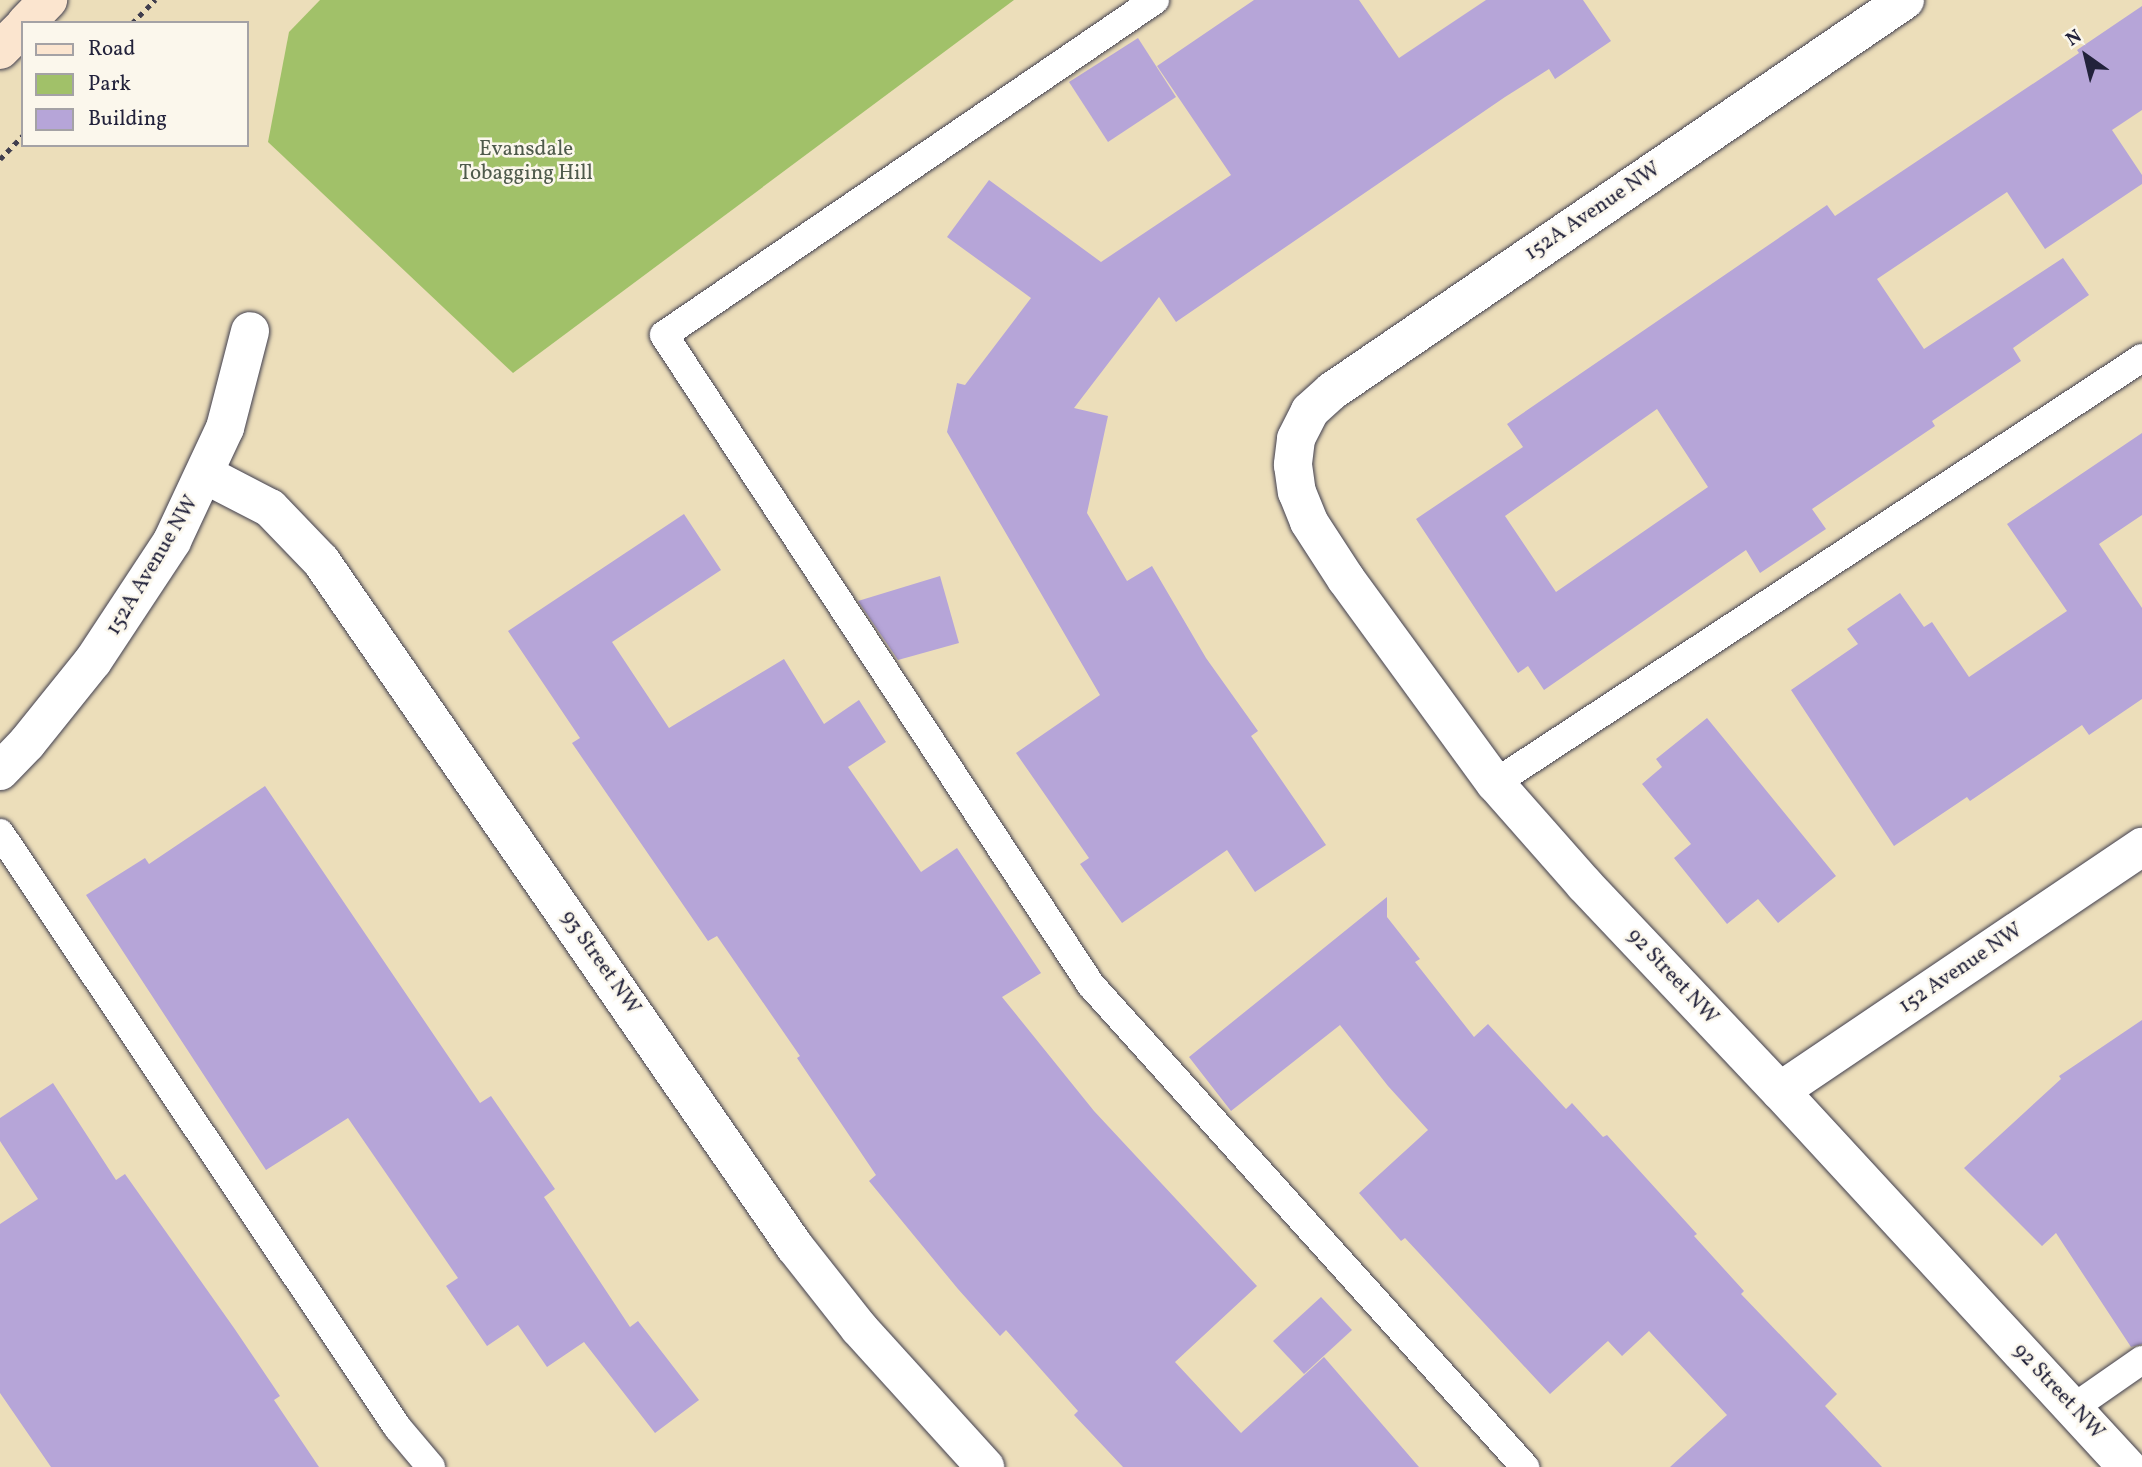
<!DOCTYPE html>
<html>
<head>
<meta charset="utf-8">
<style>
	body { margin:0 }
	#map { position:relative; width:2142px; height:1467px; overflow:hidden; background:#ecdeba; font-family:Vollkorn,serif }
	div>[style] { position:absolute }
	.green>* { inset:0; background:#a1c169 }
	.building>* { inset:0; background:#b6a5d8 }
	.path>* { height:4.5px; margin-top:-2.25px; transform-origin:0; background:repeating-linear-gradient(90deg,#403e4e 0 5px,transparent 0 10px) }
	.roads { filter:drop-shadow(0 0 2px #403e4e) drop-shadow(0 0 2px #403e4e) }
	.service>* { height:28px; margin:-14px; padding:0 14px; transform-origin:14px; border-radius:14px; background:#fff }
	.minor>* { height:38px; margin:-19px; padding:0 19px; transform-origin:19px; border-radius:19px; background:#fff }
	.secondary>* { height:38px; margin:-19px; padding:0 19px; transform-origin:19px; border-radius:19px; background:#fbe5cf }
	span { translate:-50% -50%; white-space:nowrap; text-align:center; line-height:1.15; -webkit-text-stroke:5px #fbf7ec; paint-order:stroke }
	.park-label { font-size:21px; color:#4e5a4b }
	.street-label { font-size:21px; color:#22223b }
	.legend { position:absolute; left:21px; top:21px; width:228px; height:126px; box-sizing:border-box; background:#fbf7ec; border:2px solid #a4a2a5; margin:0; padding:9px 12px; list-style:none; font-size:21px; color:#22223b }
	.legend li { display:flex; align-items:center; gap:14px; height:35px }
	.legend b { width:35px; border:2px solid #a4a2a5 }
	.north { position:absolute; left:2051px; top:21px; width:70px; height:70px; -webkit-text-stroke:5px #fbf7ec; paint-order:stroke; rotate:326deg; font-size:19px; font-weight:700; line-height:28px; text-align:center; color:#22223b }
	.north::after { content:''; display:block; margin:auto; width:24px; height:32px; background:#22223b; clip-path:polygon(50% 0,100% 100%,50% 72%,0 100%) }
</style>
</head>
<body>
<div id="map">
	<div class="green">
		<i style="clip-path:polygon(320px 0,1014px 0,513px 373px,268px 142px,289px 32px)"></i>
	</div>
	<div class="building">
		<i style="clip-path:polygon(1254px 0,1359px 0,1399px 58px,1486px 0,1583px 0,1611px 41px,1555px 79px,1549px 69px,1505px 97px,1176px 322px,1159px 297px,1074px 408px,1108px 416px,1087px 513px,1127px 581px,1152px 566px,1206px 658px,1258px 731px,1251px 736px,1326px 845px,1255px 892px,1227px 850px,1122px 923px,1080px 864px,1089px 858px,1016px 753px,1100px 695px,947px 432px,957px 383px,965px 385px,1031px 298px,947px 237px,989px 180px,1101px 262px,1231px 175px,1157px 66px)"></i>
		<i style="clip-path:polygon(evenodd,2142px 6px,2142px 110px,2112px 130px,2142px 175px,2142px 184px,2045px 249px,2007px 192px,1877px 279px,1924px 349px,2063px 258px,2089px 295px,2013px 348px,2021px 361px,1932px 421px,1935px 426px,1812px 509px,1826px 529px,1760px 573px,1746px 550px,1544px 690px,1528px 666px,1518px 673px,1416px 519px,1523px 447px,1507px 424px,1827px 205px,1835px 216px,2079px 53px,2077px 50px,2142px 6px,1657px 409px,1708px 487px,1556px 592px,1505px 516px,1657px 409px)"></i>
		<i style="clip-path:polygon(1138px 38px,1176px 97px,1108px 142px,1069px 82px)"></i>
		<i style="clip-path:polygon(2142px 433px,2142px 515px,2099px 544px,2142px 608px,2142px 699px,2089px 735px,2082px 725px,1970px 801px,1967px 797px,1894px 846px,1791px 690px,1858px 644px,1847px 629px,1900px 593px,1924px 627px,1932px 622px,1969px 677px,2067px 611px,2007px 524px)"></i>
		<i style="clip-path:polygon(684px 514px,721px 570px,612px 642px,669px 728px,784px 659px,824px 724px,859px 700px,886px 742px,848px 767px,921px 872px,957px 848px,1041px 973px,1002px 997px,1094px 1111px,1257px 1286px,1175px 1362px,1241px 1433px,1324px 1357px,1419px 1467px,1123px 1467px,1074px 1415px,1078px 1411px,1006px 1330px,1000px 1336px,958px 1289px,869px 1181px,876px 1175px,797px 1058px,800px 1056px,717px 936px,708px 941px,572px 743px,580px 738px,508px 631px)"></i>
		<i style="clip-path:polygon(940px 576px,959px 643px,898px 660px,858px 601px)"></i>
		<i style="clip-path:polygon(1707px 718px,1836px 876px,1778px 923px,1758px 899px,1727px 924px,1674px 858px,1691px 844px,1642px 784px,1662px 767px,1656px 759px)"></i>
		<i style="clip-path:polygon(265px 786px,480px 1103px,491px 1096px,555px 1189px,544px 1197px,630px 1327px,638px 1321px,699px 1400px,655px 1433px,584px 1342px,547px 1367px,518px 1325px,487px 1346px,446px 1286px,458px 1278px,348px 1118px,266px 1170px,86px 895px,145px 858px,149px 864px)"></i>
		<i style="clip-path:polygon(1387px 897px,1387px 917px,1420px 959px,1415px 962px,1474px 1037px,1488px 1024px,1566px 1109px,1572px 1103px,1603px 1137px,1607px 1135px,1697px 1234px,1694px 1236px,1744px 1291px,1741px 1294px,1837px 1394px,1825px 1406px,1882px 1467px,1670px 1467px,1727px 1415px,1649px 1331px,1622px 1356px,1608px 1341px,1550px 1394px,1405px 1238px,1401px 1241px,1359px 1193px,1428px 1130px,1388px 1086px,1340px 1025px,1231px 1111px,1189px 1057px)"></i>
		<i style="clip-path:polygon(2142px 1020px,2142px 1344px,2131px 1347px,2056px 1233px,2042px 1246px,1964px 1168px,2061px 1079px,2059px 1076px)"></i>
		<i style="clip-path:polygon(53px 1083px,116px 1180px,125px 1174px,234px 1328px,280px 1396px,274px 1400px,319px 1467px,51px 1467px,0 1393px,0 1224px,38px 1199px,0 1141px,0 1118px)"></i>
		<i style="clip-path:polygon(1321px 1297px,1352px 1330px,1304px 1374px,1273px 1341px)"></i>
	</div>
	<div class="path">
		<i style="left:132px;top:23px;width:33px;rotate:-45deg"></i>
		<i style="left:0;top:159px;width:33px;rotate:-46deg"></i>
	</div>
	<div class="roads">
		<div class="service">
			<i style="left:1155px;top:0;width:594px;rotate:145.7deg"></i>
			<i style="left:664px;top:335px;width:778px;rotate:56.7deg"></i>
			<i style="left:1091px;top:985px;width:649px;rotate:48deg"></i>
			<i style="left:1495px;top:783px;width:774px;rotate:-33.3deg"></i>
			<i style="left:0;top:833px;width:716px;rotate:56.22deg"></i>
			<i style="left:398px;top:1428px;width:51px;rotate:49.8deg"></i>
			<i style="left:2073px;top:1408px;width:84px;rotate:-34.8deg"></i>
		</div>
		<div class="minor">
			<i style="left:1905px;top:0;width:694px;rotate:145.69deg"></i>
			<i style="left:1332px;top:391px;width:30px;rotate:138deg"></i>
			<i style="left:1310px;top:411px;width:31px;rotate:117deg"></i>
			<i style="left:1296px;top:439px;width:26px;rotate:97deg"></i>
			<i style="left:1293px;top:465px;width:27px;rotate:82deg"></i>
			<i style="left:1297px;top:492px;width:32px;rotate:68deg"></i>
			<i style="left:1309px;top:522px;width:68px;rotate:57deg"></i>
			<i style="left:1346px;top:579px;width:253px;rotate:53.9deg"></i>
			<i style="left:1495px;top:783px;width:135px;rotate:48.6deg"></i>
			<i style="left:1584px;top:884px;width:285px;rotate:46.6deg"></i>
			<i style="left:1780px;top:1091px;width:512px;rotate:47.3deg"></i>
			<i style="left:206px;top:475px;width:72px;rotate:27.3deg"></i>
			<i style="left:270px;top:508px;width:74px;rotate:46.1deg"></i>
			<i style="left:321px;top:561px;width:834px;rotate:55.36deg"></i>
			<i style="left:795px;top:1247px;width:103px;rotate:51.7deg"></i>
			<i style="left:859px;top:1328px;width:188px;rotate:47.8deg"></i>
			<i style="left:0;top:771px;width:39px;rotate:-46deg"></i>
			<i style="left:27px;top:743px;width:105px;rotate:-51.2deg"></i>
			<i style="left:93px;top:661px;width:144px;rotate:-56.6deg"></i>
			<i style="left:172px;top:541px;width:125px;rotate:-64.9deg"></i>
			<i style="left:225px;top:428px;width:100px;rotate:-75.5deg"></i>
			<i style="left:1780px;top:1091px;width:437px;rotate:-34deg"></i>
		</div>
		<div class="secondary">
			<i style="left:26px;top:23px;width:32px;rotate:-46deg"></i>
			<i style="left:0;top:50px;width:33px;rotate:-45deg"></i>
		</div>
	</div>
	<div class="park-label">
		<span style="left:526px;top:162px">Evansdale<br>Tobagging Hill</span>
	</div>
	<div class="street-label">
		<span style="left:1593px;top:212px;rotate:-34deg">152A Avenue NW</span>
		<span style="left:153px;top:566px;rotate:-59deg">152A Avenue NW</span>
		<span style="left:600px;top:963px;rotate:55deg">93 Street NW</span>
		<span style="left:1961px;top:969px;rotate:-34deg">152 Avenue NW</span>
		<span style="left:1672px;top:977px;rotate:47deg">92 Street NW</span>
		<span style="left:2058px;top:1392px;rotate:47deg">92 Street NW</span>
	</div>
	<ul class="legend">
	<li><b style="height:9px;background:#fbe5cf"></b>Road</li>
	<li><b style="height:19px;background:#a1c169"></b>Park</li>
	<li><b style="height:19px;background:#b6a5d8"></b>Building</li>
	</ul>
	<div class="north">N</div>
</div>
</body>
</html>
